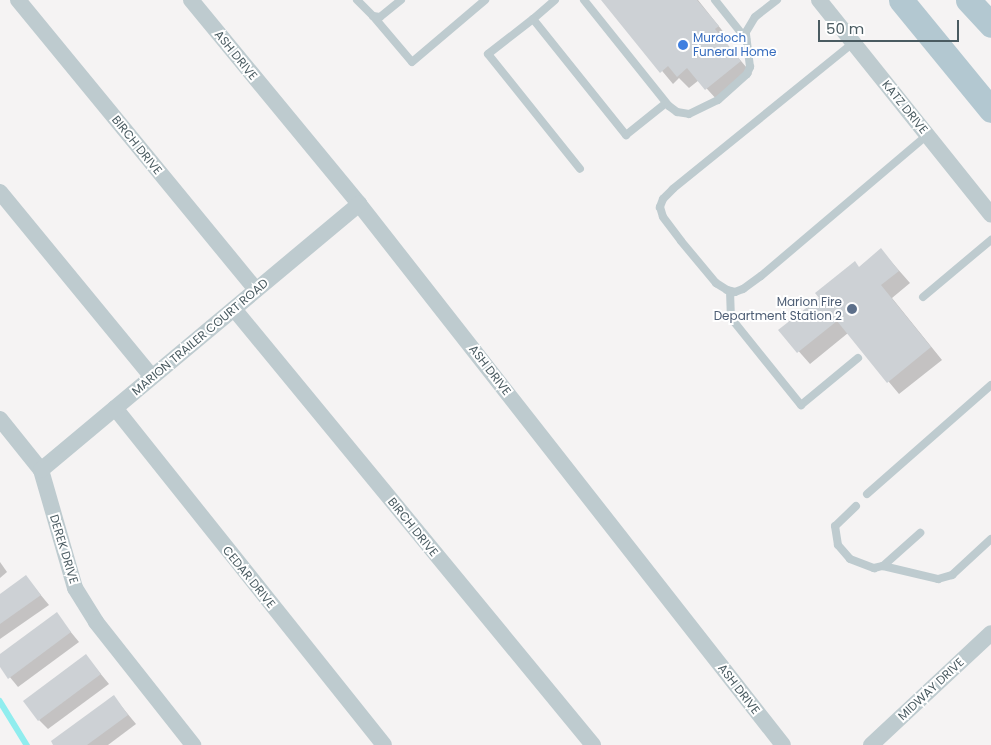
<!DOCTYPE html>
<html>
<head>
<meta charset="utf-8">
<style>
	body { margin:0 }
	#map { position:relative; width:991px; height:745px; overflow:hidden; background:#f5f3f3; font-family:Poppins,sans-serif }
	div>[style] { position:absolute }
	.shadow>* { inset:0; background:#0003 }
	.stream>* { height:5.5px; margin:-2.75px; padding:0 2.75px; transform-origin:2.75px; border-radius:2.75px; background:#90edee }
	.building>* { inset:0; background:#cdd1d5 }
	.service>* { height:8px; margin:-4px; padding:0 4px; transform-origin:4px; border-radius:4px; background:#becbcf }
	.minor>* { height:16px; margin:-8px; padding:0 8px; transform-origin:8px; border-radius:8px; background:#becbcf }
	.primary>* { height:25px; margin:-12.5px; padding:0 12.5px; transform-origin:12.5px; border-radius:12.5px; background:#b3c8d1 }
	.dots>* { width:14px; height:14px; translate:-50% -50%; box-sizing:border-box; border:2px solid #fff; border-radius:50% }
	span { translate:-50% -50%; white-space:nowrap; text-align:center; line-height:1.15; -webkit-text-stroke:4px #fff; paint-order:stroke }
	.shop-label { font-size:12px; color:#366cbe }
	.left { translate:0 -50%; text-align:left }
	.street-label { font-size:12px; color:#4a5b61 }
	.service-label { font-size:12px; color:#4e5e75 }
	.right { translate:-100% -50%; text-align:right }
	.scale { position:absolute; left:818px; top:20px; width:141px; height:22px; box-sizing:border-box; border:2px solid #4a5b61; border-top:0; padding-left:6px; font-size:15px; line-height:18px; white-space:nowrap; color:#4a5b61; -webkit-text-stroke:4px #fff; paint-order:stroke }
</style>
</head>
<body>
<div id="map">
	<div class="shadow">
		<i style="clip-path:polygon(603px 0,698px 0,729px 39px,725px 42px,752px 74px,718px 101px,699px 80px,689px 88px,679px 78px,673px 84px)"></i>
		<i style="clip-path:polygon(881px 250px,910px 283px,892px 298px,942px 360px,899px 394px,848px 333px,810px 364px,780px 330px)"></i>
		<i style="clip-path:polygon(0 562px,7px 572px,0 578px)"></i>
		<i style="clip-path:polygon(26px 577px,49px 605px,0 639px,0 595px)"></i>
		<i style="clip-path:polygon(56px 614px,79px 642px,18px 687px,0 665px,0 656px)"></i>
		<i style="clip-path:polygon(86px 656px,109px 684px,48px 729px,39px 720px)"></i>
		<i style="clip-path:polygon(113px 696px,136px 724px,108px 745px,55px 745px)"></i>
	</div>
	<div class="stream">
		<i style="left:0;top:701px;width:52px;rotate:58.5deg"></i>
	</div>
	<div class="building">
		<i style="clip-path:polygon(601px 0,697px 0,719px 26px,715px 29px,741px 61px,705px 90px,687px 68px,677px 77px,668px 66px,660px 73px)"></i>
		<i style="clip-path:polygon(881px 248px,899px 271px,881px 285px,931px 347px,887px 383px,837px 321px,797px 353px,778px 330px,819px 298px,815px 293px,855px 261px,859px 267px)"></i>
		<i style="clip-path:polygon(26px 575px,41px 595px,0 624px,0 594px)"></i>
		<i style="clip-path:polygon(57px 612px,71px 632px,8px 679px,0 667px,0 654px)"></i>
		<i style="clip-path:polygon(86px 654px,101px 674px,38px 721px,23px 701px)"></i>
		<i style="clip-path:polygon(114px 695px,128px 715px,87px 745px,53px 745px,51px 741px)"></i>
	</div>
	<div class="service">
		<i style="left:357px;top:0;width:23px;rotate:45deg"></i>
		<i style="left:373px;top:16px;width:7px;rotate:8deg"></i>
		<i style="left:380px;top:17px;width:27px;rotate:-39deg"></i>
		<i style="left:555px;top:0;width:29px;rotate:139deg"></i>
		<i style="left:533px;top:19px;width:149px;rotate:51.3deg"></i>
		<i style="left:626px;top:135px;width:51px;rotate:-38.7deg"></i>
		<i style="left:584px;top:0;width:136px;rotate:51.3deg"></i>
		<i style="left:669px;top:106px;width:10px;rotate:37deg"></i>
		<i style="left:677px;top:112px;width:12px;rotate:9deg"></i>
		<i style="left:689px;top:114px;width:32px;rotate:-26deg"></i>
		<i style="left:718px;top:100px;width:39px;rotate:-42deg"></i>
		<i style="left:747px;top:74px;width:8px;rotate:-67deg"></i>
		<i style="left:750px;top:67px;width:35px;rotate:-97deg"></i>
		<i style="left:746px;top:32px;width:17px;rotate:-59deg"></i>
		<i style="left:755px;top:17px;width:28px;rotate:-38deg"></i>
		<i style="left:715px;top:0;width:50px;rotate:51.5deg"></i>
		<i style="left:373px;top:16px;width:60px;rotate:49.7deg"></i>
		<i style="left:412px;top:62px;width:96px;rotate:-40.3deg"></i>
		<i style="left:533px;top:19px;width:57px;rotate:142.1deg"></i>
		<i style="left:488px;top:54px;width:147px;rotate:51.3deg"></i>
		<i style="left:853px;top:43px;width:232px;rotate:141deg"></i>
		<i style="left:673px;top:189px;width:14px;rotate:135deg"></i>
		<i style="left:663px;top:199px;width:9px;rotate:111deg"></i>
		<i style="left:660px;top:207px;width:10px;rotate:73deg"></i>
		<i style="left:663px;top:217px;width:30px;rotate:53deg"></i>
		<i style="left:681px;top:241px;width:55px;rotate:50.2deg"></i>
		<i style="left:716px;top:283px;width:13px;rotate:32deg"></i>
		<i style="left:727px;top:290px;width:8px;rotate:14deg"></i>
		<i style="left:735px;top:292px;width:9px;rotate:-21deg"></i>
		<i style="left:743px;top:289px;width:22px;rotate:-36deg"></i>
		<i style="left:761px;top:276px;width:218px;rotate:-40.3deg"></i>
		<i style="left:730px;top:291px;width:27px;rotate:88deg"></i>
		<i style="left:731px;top:318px;width:112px;rotate:51.2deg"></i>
		<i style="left:801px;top:405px;width:74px;rotate:-39.5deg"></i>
		<i style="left:923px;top:297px;width:89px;rotate:-40deg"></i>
		<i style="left:867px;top:494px;width:165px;rotate:-41.3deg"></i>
		<i style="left:856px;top:506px;width:29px;rotate:136deg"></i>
		<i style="left:835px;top:526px;width:19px;rotate:81deg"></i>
		<i style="left:838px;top:545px;width:18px;rotate:49deg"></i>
		<i style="left:850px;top:559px;width:26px;rotate:21deg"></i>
		<i style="left:874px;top:568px;width:9px;rotate:-13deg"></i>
		<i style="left:883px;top:566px;width:50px;rotate:-41.7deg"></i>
		<i style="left:883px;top:566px;width:57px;rotate:13.3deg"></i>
		<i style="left:938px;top:579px;width:15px;rotate:-16deg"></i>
		<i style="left:952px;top:575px;width:53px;rotate:-42.7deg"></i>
	</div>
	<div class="minor">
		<i style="left:18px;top:0;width:375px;rotate:50.6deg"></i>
		<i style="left:191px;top:0;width:264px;rotate:50.5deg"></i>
		<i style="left:359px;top:204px;width:687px;rotate:51.91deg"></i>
		<i style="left:819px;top:0;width:275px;rotate:51.3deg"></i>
		<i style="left:0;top:192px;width:239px;rotate:50.6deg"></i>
		<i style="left:234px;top:309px;width:565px;rotate:50.53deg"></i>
		<i style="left:115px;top:408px;width:431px;rotate:51.4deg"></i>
		<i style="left:0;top:419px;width:65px;rotate:51.2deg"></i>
		<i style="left:41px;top:470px;width:123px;rotate:73.9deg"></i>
		<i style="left:75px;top:588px;width:40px;rotate:58deg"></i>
		<i style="left:96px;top:622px;width:157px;rotate:51.7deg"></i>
		<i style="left:41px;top:470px;width:415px;rotate:-39.9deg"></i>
		<i style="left:871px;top:745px;width:164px;rotate:-43deg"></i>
	</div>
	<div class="primary">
		<i style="left:901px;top:0;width:142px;rotate:50.7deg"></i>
		<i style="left:968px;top:0;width:34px;rotate:47deg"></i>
	</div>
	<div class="dots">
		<i style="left:683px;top:45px;background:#3f7fe0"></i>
		<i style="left:852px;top:309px;background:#5c6f8a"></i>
	</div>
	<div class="shop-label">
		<span class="left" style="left:693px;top:45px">Murdoch<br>Funeral Home</span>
	</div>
	<div class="street-label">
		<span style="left:236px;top:55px;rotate:51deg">ASH DRIVE</span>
		<span style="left:905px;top:107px;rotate:51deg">KATZ DRIVE</span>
		<span style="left:137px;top:145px;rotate:51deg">BIRCH DRIVE</span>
		<span style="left:200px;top:337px;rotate:-40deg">MARION TRAILER COURT ROAD</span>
		<span style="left:490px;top:370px;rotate:52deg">ASH DRIVE</span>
		<span style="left:413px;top:527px;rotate:51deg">BIRCH DRIVE</span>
		<span style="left:64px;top:549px;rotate:73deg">DEREK DRIVE</span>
		<span style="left:249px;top:577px;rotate:51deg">CEDAR DRIVE</span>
		<span style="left:739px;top:689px;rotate:52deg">ASH DRIVE</span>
		<span style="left:931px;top:689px;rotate:-43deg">MIDWAY DRIVE</span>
	</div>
	<div class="service-label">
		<span class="right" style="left:842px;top:309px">Marion Fire<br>Department Station 2</span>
	</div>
	<div class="scale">50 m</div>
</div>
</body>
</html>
